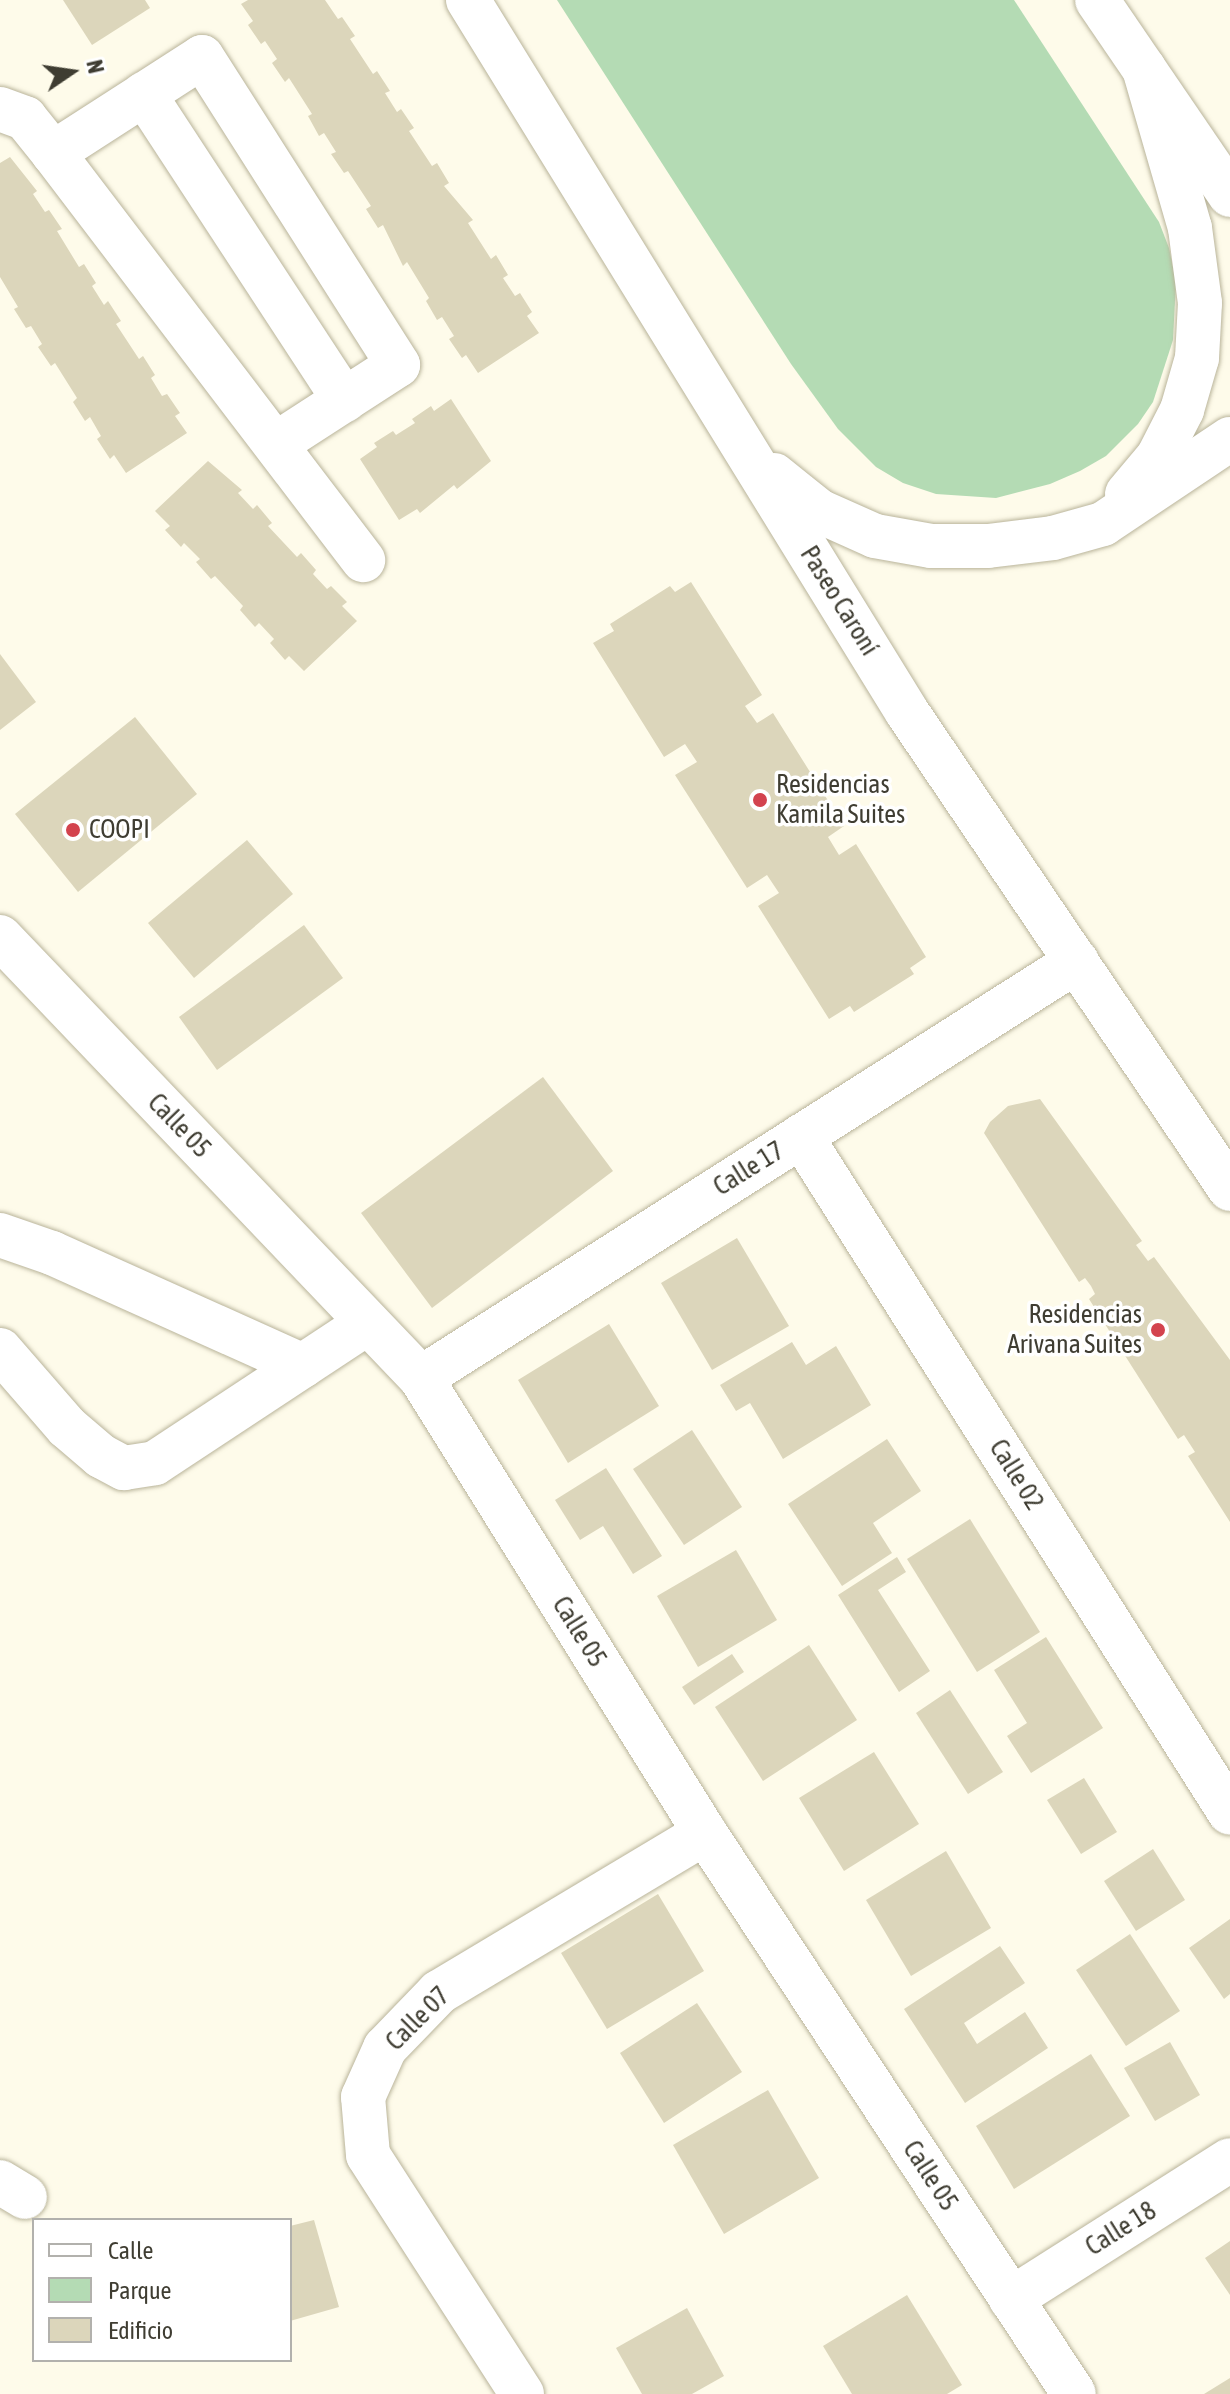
<!DOCTYPE html>
<html>
<head>
<meta charset="utf-8">
<style>
	body { margin:0 }
	#map { position:relative; width:1230px; height:2394px; overflow:hidden; background:#fefbea; font-family:"Asap Condensed",sans-serif }
	div>[style] { position:absolute }
	.green>* { inset:0; background:#b4dbb4 }
	.building>* { inset:0; background:#dcd6bb }
	.roads { filter:drop-shadow(0 0 2px #b9b49a) drop-shadow(0 0 2px #b9b49a) }
	.minor>* { height:44px; margin:-22px; padding:0 22px; transform-origin:22px; border-radius:22px; background:#fff }
	.dots>* { width:22px; height:22px; translate:-50% -50%; box-sizing:border-box; border:4px solid #fff; border-radius:50% }
	span { translate:-50% -50%; white-space:nowrap; text-align:center; line-height:1.15; -webkit-text-stroke:7px #fff; paint-order:stroke }
	.street-label { font-size:26px; color:#3f3d32 }
	.poi-label { font-size:26px; color:#3f3d32 }
	.left { translate:0 -50%; text-align:left }
	.right { translate:-100% -50%; text-align:right }
	.legend { position:absolute; left:32px; top:2218px; width:260px; height:144px; box-sizing:border-box; background:#fff; border:2px solid #b2b1ad; margin:0; padding:10px 14px; list-style:none; font-size:24px; color:#3f3d32 }
	.legend li { display:flex; align-items:center; gap:16px; height:40px }
	.legend b { width:40px; border:2px solid #b2b1ad }
	.north { position:absolute; left:32px; top:32px; width:80px; height:80px; -webkit-text-stroke:6px #fff; paint-order:stroke; rotate:77deg; font-size:22px; font-weight:700; line-height:32px; text-align:center; color:#3f3d32 }
	.north::after { content:''; display:block; margin:auto; width:28px; height:36px; background:#3f3d32; clip-path:polygon(50% 0,100% 100%,50% 72%,0 100%) }
</style>
</head>
<body>
<div id="map">
	<div class="green">
		<i style="clip-path:polygon(557px 0,1014px 0,1159px 222px,1169px 248px,1176px 282px,1173px 340px,1153px 402px,1138px 424px,1106px 456px,1080px 471px,1050px 484px,996px 498px,936px 494px,903px 483px,876px 467px,838px 429px,791px 364px)"></i>
	</div>
	<div class="building">
		<i style="clip-path:polygon(63px 0,145px 0,150px 8px,92px 45px)"></i>
		<i style="clip-path:polygon(248px 0,325px 0,338px 19px,342px 17px,355px 36px,350px 39px,373px 74px,377px 71px,390px 91px,385px 93px,397px 112px,401px 109px,414px 128px,409px 131px,432px 166px,437px 163px,449px 183px,444px 186px,473px 220px,468px 223px,491px 259px,496px 255px,508px 275px,503px 278px,515px 296px,520px 293px,532px 312px,527px 316px,539px 333px,478px 373px,466px 355px,462px 358px,449px 339px,454px 336px,442px 317px,437px 320px,426px 301px,429px 298px,407px 262px,403px 266px,383px 225px,378px 228px,366px 209px,371px 206px,348px 171px,344px 173px,331px 154px,336px 152px,324px 133px,319px 136px,308px 116px,312px 114px,289px 78px,285px 82px,272px 63px,277px 59px,265px 41px,261px 44px,248px 25px,253px 21px,241px 4px)"></i>
		<i style="clip-path:polygon(10px 157px,37px 191px,33px 194px,45px 212px,49px 210px,62px 229px,57px 231px,79px 267px,84px 264px,96px 283px,92px 286px,104px 305px,108px 301px,121px 321px,116px 324px,139px 359px,143px 356px,155px 375px,151px 378px,162px 396px,167px 394px,180px 413px,175px 416px,187px 433px,126px 473px,114px 455px,110px 459px,97px 439px,101px 436px,90px 417px,85px 421px,73px 402px,77px 398px,55px 363px,51px 366px,38px 347px,42px 344px,31px 326px,26px 328px,14px 309px,18px 307px,0 277px,0 163px)"></i>
		<i style="clip-path:polygon(451px 399px,491px 461px,457px 489px,454px 485px,420px 513px,417px 509px,399px 520px,360px 459px,377px 447px,374px 443px,393px 431px,396px 435px,415px 423px,412px 419px,431px 406px,434px 411px)"></i>
		<i style="clip-path:polygon(208px 461px,242px 490px,238px 493px,253px 509px,257px 505px,272px 523px,268px 526px,297px 557px,301px 553px,316px 570px,313px 574px,327px 589px,331px 586px,347px 602px,342px 606px,357px 621px,304px 671px,289px 656px,285px 660px,270px 643px,274px 639px,259px 623px,255px 627px,240px 610px,243px 606px,215px 576px,211px 579px,196px 562px,200px 559px,184px 543px,181px 547px,165px 530px,170px 526px,155px 511px)"></i>
		<i style="clip-path:polygon(691px 582px,762px 695px,745px 706px,757px 723px,773px 713px,844px 826px,828px 837px,839px 855px,856px 844px,926px 957px,910px 968px,914px 974px,854px 1012px,850px 1006px,829px 1019px,758px 906px,779px 893px,767px 875px,747px 888px,675px 775px,697px 762px,685px 744px,664px 757px,593px 643px,614px 631px,610px 624px,670px 586px,675px 592px)"></i>
		<i style="clip-path:polygon(0 654px,36px 702px,0 730px)"></i>
		<i style="clip-path:polygon(135px 717px,197px 794px,78px 892px,15px 814px)"></i>
		<i style="clip-path:polygon(247px 840px,293px 894px,194px 978px,148px 923px)"></i>
		<i style="clip-path:polygon(304px 925px,343px 978px,217px 1070px,179px 1017px)"></i>
		<i style="clip-path:polygon(543px 1077px,613px 1171px,432px 1308px,361px 1213px)"></i>
		<i style="clip-path:polygon(1040px 1099px,1142px 1241px,1136px 1245px,1148px 1261px,1154px 1257px,1230px 1360px,1230px 1522px,1188px 1456px,1195px 1452px,1184px 1435px,1178px 1439px,1089px 1299px,1095px 1294px,1091px 1286px,1085px 1278px,1079px 1282px,984px 1133px,990px 1122px,1008px 1106px)"></i>
		<i style="clip-path:polygon(737px 1238px,789px 1326px,712px 1370px,661px 1283px)"></i>
		<i style="clip-path:polygon(609px 1324px,659px 1406px,568px 1463px,518px 1380px)"></i>
		<i style="clip-path:polygon(792px 1342px,806px 1365px,836px 1346px,871px 1405px,783px 1459px,750px 1403px,736px 1411px,720px 1385px)"></i>
		<i style="clip-path:polygon(692px 1430px,742px 1507px,684px 1545px,633px 1469px)"></i>
		<i style="clip-path:polygon(887px 1439px,921px 1491px,873px 1523px,892px 1553px,842px 1586px,788px 1504px)"></i>
		<i style="clip-path:polygon(606px 1468px,662px 1556px,633px 1574px,603px 1526px,580px 1540px,555px 1500px)"></i>
		<i style="clip-path:polygon(970px 1519px,1040px 1632px,977px 1672px,907px 1559px)"></i>
		<i style="clip-path:polygon(736px 1550px,777px 1620px,698px 1667px,657px 1596px)"></i>
		<i style="clip-path:polygon(897px 1557px,906px 1572px,878px 1590px,930px 1671px,899px 1692px,838px 1595px)"></i>
		<i style="clip-path:polygon(1046px 1637px,1103px 1728px,1031px 1773px,1007px 1736px,1027px 1723px,994px 1670px)"></i>
		<i style="clip-path:polygon(809px 1645px,857px 1720px,763px 1781px,715px 1707px)"></i>
		<i style="clip-path:polygon(732px 1654px,744px 1672px,694px 1705px,682px 1687px)"></i>
		<i style="clip-path:polygon(950px 1690px,1003px 1772px,968px 1794px,916px 1713px)"></i>
		<i style="clip-path:polygon(874px 1752px,919px 1824px,844px 1871px,799px 1798px)"></i>
		<i style="clip-path:polygon(1084px 1778px,1117px 1832px,1081px 1854px,1047px 1800px)"></i>
		<i style="clip-path:polygon(1153px 1849px,1185px 1900px,1136px 1931px,1104px 1881px)"></i>
		<i style="clip-path:polygon(946px 1851px,991px 1928px,911px 1976px,866px 1900px)"></i>
		<i style="clip-path:polygon(658px 1894px,704px 1971px,607px 2029px,561px 1953px)"></i>
		<i style="clip-path:polygon(1230px 1919px,1230px 1994px,1224px 1999px,1189px 1948px)"></i>
		<i style="clip-path:polygon(1130px 1934px,1180px 2011px,1126px 2046px,1076px 1970px)"></i>
		<i style="clip-path:polygon(1000px 1946px,1025px 1983px,964px 2023px,977px 2044px,1025px 2012px,1048px 2048px,965px 2103px,904px 2009px)"></i>
		<i style="clip-path:polygon(697px 2003px,742px 2072px,664px 2123px,620px 2053px)"></i>
		<i style="clip-path:polygon(1170px 2042px,1200px 2095px,1155px 2121px,1124px 2068px)"></i>
		<i style="clip-path:polygon(1091px 2054px,1130px 2116px,1014px 2189px,976px 2126px)"></i>
		<i style="clip-path:polygon(768px 2090px,819px 2178px,724px 2234px,673px 2145px)"></i>
		<i style="clip-path:polygon(314px 2220px,339px 2307px,290px 2321px,290px 2226px)"></i>
		<i style="clip-path:polygon(1230px 2241px,1230px 2295px,1205px 2258px)"></i>
		<i style="clip-path:polygon(907px 2295px,962px 2385px,947px 2394px,852px 2394px,823px 2346px)"></i>
		<i style="clip-path:polygon(687px 2308px,724px 2376px,692px 2394px,642px 2394px,616px 2348px)"></i>
		<i style="clip-path:polygon(1230px 2378px,1230px 2394px,1204px 2394px)"></i>
	</div>
	<div class="roads">
		<div class="minor">
			<i style="left:468px;top:0;width:836px;rotate:58.34deg"></i>
			<i style="left:907px;top:712px;width:576px;rotate:55.9deg"></i>
			<i style="left:1097px;top:0;width:236px;rotate:55.7deg"></i>
			<i style="left:144px;top:94px;width:366px;rotate:56.8deg"></i>
			<i style="left:0;top:109px;width:27px;rotate:20deg"></i>
			<i style="left:25px;top:118px;width:45px;rotate:51.3deg"></i>
			<i style="left:53px;top:153px;width:512px;rotate:52.7deg"></i>
			<i style="left:53px;top:153px;width:177px;rotate:-32.8deg"></i>
			<i style="left:202px;top:57px;width:365px;rotate:57.5deg"></i>
			<i style="left:398px;top:365px;width:145px;rotate:147.1deg"></i>
			<i style="left:774px;top:475px;width:58px;rotate:38.7deg"></i>
			<i style="left:819px;top:511px;width:61px;rotate:24.1deg"></i>
			<i style="left:875px;top:536px;width:57px;rotate:10.1deg"></i>
			<i style="left:931px;top:546px;width:57px"></i>
			<i style="left:988px;top:546px;width:65px;rotate:-7deg"></i>
			<i style="left:1053px;top:538px;width:52px;rotate:-15.6deg"></i>
			<i style="left:1103px;top:524px;width:153px;rotate:-33.8deg"></i>
			<i style="left:1127px;top:494px;width:48px;rotate:-50deg"></i>
			<i style="left:1158px;top:457px;width:53px;rotate:-62.9deg"></i>
			<i style="left:1182px;top:410px;width:54px;rotate:-73.9deg"></i>
			<i style="left:1197px;top:358px;width:55px;rotate:-86.9deg"></i>
			<i style="left:1200px;top:303px;width:76px;rotate:-97.6deg"></i>
			<i style="left:1190px;top:228px;width:166px;rotate:-106.1deg"></i>
			<i style="left:0;top:937px;width:610px;rotate:46.33deg"></i>
			<i style="left:421px;top:1378px;width:536px;rotate:58.03deg"></i>
			<i style="left:705px;top:1833px;width:671px;rotate:56.66deg"></i>
			<i style="left:801px;top:1136px;width:801px;rotate:57.64deg"></i>
			<i style="left:0;top:1235px;width:55px;rotate:19.1deg"></i>
			<i style="left:52px;top:1253px;width:275px;rotate:24.2deg"></i>
			<i style="left:0;top:1350px;width:102px;rotate:49deg"></i>
			<i style="left:67px;top:1427px;width:45px;rotate:40.5deg"></i>
			<i style="left:101px;top:1456px;width:26px;rotate:28deg"></i>
			<i style="left:124px;top:1468px;width:31px;rotate:-9deg"></i>
			<i style="left:155px;top:1463px;width:254px;rotate:-33.4deg"></i>
			<i style="left:421px;top:1378px;width:777px;rotate:-32.44deg"></i>
			<i style="left:0;top:2182px;width:29px;rotate:31deg"></i>
			<i style="left:1011px;top:2299px;width:259px;rotate:-32.4deg"></i>
			<i style="left:522px;top:2394px;width:284px;rotate:-122.8deg"></i>
			<i style="left:368px;top:2155px;width:58px;rotate:-94.9deg"></i>
			<i style="left:363px;top:2097px;width:54px;rotate:-65.8deg"></i>
			<i style="left:385px;top:2048px;width:78px;rotate:-46deg"></i>
			<i style="left:439px;top:1992px;width:310px;rotate:-30.9deg"></i>
		</div>
	</div>
	<div class="dots">
		<i style="left:760px;top:800px;background:#d3434e"></i>
		<i style="left:73px;top:830px;background:#d3434e"></i>
		<i style="left:1158px;top:1330px;background:#d3434e"></i>
	</div>
	<div class="street-label">
		<span style="left:839px;top:601px;rotate:58deg">Paseo Caroní</span>
		<span style="left:179px;top:1126px;rotate:46deg">Calle 05</span>
		<span style="left:749px;top:1169px;rotate:-32deg">Calle 17</span>
		<span style="left:1016px;top:1475px;rotate:58deg">Calle 02</span>
		<span style="left:579px;top:1632px;rotate:58deg">Calle 05</span>
		<span style="left:418px;top:2019px;rotate:-45deg">Calle 07</span>
		<span style="left:930px;top:2176px;rotate:57deg">Calle 05</span>
		<span style="left:1121px;top:2229px;rotate:-32deg">Calle 18</span>
	</div>
	<div class="poi-label">
		<span class="left" style="left:776px;top:800px">Residencias<br>Kamila Suites</span>
		<span class="left" style="left:89px;top:830px">COOPI</span>
		<span class="right" style="left:1142px;top:1330px">Residencias<br>Arivana Suites</span>
	</div>
	<ul class="legend">
	<li><b style="height:10px;background:#fff"></b>Calle</li>
	<li><b style="height:22px;background:#b4dbb4"></b>Parque</li>
	<li><b style="height:22px;background:#dcd6bb"></b>Edificio</li>
	</ul>
	<div class="north">N</div>
</div>
</body>
</html>
